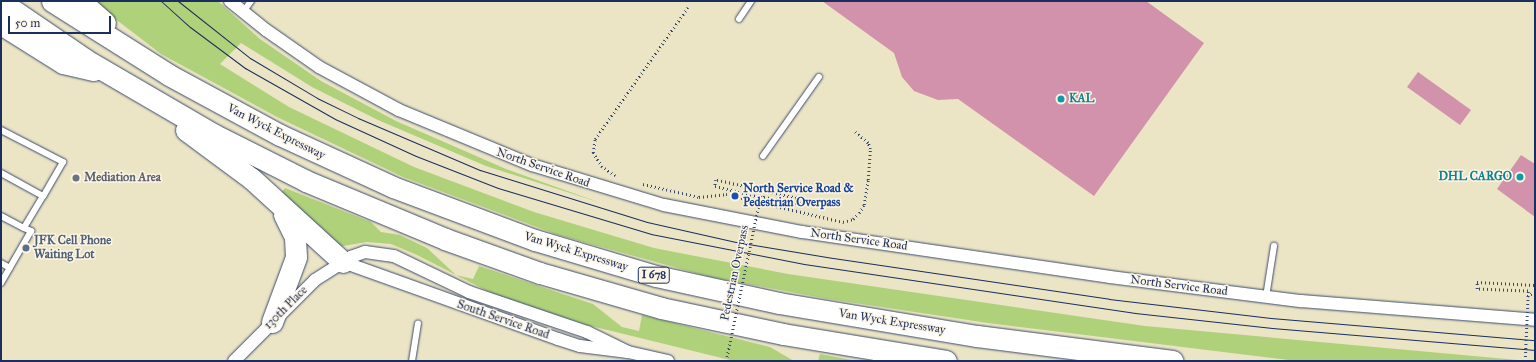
<!DOCTYPE html>
<html>
<head>
<meta charset="utf-8">
<style>
	body { margin:0 }
	#map { position:relative; width:1536px; height:362px; overflow:hidden; background:#ebe4c5; font-family:"IM FELL Great Primer",serif }
	div>[style] { position:absolute }
	.green>* { inset:0; background:#afd17a }
	.building>* { inset:0; background:#d292ab }
	.path>* { height:2.5px; margin-top:-1.25px; transform-origin:0; background:repeating-linear-gradient(90deg,#3a4a6d 0 1px,transparent 0 4px) }
	.roads { filter:drop-shadow(0 0 1px #3a4a6d) drop-shadow(0 0 1px #3a4a6d) }
	.lane>* { height:6px; margin:-3px; padding:0 3px; transform-origin:3px; border-radius:3px; background:#fff }
	.street>* { height:12px; margin:-6px; padding:0 6px; transform-origin:6px; border-radius:6px; background:#fff }
	.highway>* { height:21px; margin:-10.5px; padding:0 10.5px; transform-origin:10.5px; border-radius:10.5px; background:#fff }
	.tram>* { height:1px; margin:-0.5px; padding:0 0.5px; transform-origin:0.5px; border-radius:0.5px; background:#1b2f5e }
	.path-bridge>* { height:2.5px; margin-top:-1.25px; transform-origin:0; background:repeating-linear-gradient(90deg,#3a4a6d 0 1px,transparent 0 4px) }
	.dots>* { width:11px; height:11px; translate:-50% -50%; box-sizing:border-box; border:2px solid #fcf5e5; border-radius:50% }
	span { translate:-50% -50%; white-space:nowrap; text-align:center; line-height:1.15; -webkit-text-stroke:3px #fcf5e5; paint-order:stroke }
	.shield-label span { padding:1px 3px; background:#fcf5e5; border:1px solid; border-radius:3px; -webkit-text-stroke-width:0 }
	.shield-label { font-size:11px; color:#1b2f5e; font-weight:700 }
	.culture-label { font-size:12px; color:#0d838f; font-weight:700 }
	.left { translate:0 -50%; text-align:left }
	.right { translate:-100% -50%; text-align:right }
	.street-label { font-size:12px; color:#1b2f5e }
	.worship-label { font-size:12px; color:#5b616d; font-weight:700 }
	.transit-label { font-size:12px; color:#164399; font-weight:700 }
	.service-label { font-size:12px; color:#4e5e75; font-weight:700 }
	.frame { position:absolute; inset:0; border:2px solid #1b2f5e; pointer-events:none }
	.scale { position:absolute; left:8px; top:16px; width:103px; height:18px; box-sizing:border-box; border:2px solid #1b2f5e; border-top:0; padding-left:5px; font-size:12px; line-height:14px; white-space:nowrap; color:#1b2f5e; -webkit-text-stroke:3px #fcf5e5; paint-order:stroke }
</style>
</head>
<body>
<div id="map">
	<div class="green">
		<i style="clip-path:polygon(92px 1px,218px 1px,260px 39px,321px 81px,396px 121px,506px 169px,601px 203px,486px 166px,378px 120px,312px 87px,241px 43px,220px 64px,289px 107px,414px 167px,534px 212px,654px 248px,788px 274px,1145px 326px,1528px 361px,1297px 361px,988px 323px,828px 299px,710px 277px,558px 235px,403px 177px,277px 117px,161px 54px)"></i>
		<i style="clip-path:polygon(285px 188px,371px 222px,381px 232px,400px 235px,427px 248px,456px 275px,473px 279px,479px 266px,593px 304px,622px 327px,639px 331px,642px 315px,770px 347px,794px 361px,734px 361px,583px 324px,501px 298px,417px 255px,391px 244px,367px 242px,337px 247px,281px 193px)"></i>
		<i style="clip-path:polygon(820px 354px,857px 361px,818px 361px)"></i>
	</div>
	<div class="building">
		<i style="clip-path:polygon(822px 1px,1146px 1px,1204px 43px,1094px 196px,958px 99px,938px 100px,914px 91px,902px 77px,894px 53px)"></i>
		<i style="clip-path:polygon(1418px 72px,1471px 110px,1460px 125px,1407px 87px)"></i>
		<i style="clip-path:polygon(1521px 155px,1535px 164px,1535px 217px,1497px 189px)"></i>
	</div>
	<div class="path">
		<i style="left:615px;top:176px;width:16px;rotate:-145deg"></i>
		<i style="left:602px;top:167px;width:17px;rotate:-123deg"></i>
		<i style="left:593px;top:153px;width:14px;rotate:-82deg"></i>
		<i style="left:595px;top:139px;width:161px;rotate:-54.8deg"></i>
		<i style="left:643px;top:184px;width:57px;rotate:13.1deg"></i>
		<i style="left:699px;top:197px;width:27px;rotate:-6deg"></i>
		<i style="left:726px;top:194px;width:120px;rotate:13.5deg"></i>
		<i style="left:843px;top:222px;width:10px;rotate:-17deg"></i>
		<i style="left:853px;top:219px;width:8px;rotate:-45deg"></i>
		<i style="left:859px;top:213px;width:9px;rotate:-58deg"></i>
		<i style="left:864px;top:205px;width:25px;rotate:-81deg"></i>
		<i style="left:868px;top:180px;width:31px;rotate:-86deg"></i>
		<i style="left:870px;top:149px;width:6px;rotate:-108deg"></i>
		<i style="left:868px;top:143px;width:17px;rotate:-140deg"></i>
		<i style="left:756px;top:200px;width:9px;rotate:-21deg"></i>
		<i style="left:764px;top:197px;width:40px;rotate:10deg"></i>
		<i style="left:803px;top:204px;width:4px;rotate:-76deg"></i>
		<i style="left:804px;top:200px;width:90px;rotate:-167.2deg"></i>
		<i style="left:716px;top:180px;width:6px;rotate:99deg"></i>
		<i style="left:715px;top:186px;width:46px;rotate:13.7deg"></i>
		<i style="left:1528px;top:291px;width:51px;rotate:-177.8deg"></i>
		<i style="left:1477px;top:289px;width:7px;rotate:-90deg"></i>
		<i style="left:1477px;top:282px;width:58px;rotate:3deg"></i>
		<i style="left:1527px;top:296px;width:9px;rotate:-27deg"></i>
	</div>
	<div class="roads">
		<div class="lane">
			<i style="left:243px;top:12px;width:14px;rotate:-54deg"></i>
			<i style="left:739px;top:19px;width:22px;rotate:-56deg"></i>
			<i style="left:1px;top:130px;width:70px;rotate:27.3deg"></i>
			<i style="left:63px;top:162px;width:39px;rotate:120deg"></i>
			<i style="left:763px;top:156px;width:97px;rotate:-54.7deg"></i>
			<i style="left:1px;top:173px;width:48px;rotate:28.7deg"></i>
			<i style="left:43px;top:196px;width:37px;rotate:121deg"></i>
			<i style="left:24px;top:228px;width:8px;rotate:23deg"></i>
			<i style="left:31px;top:231px;width:60px;rotate:120deg"></i>
			<i style="left:1px;top:216px;width:26px;rotate:28deg"></i>
			<i style="left:1px;top:263px;width:10px;rotate:29deg"></i>
			<i style="left:1266px;top:297px;width:52px;rotate:-81.1deg"></i>
			<i style="left:412px;top:361px;width:38px;rotate:-81deg"></i>
		</div>
		<div class="street">
			<i style="left:230px;top:1px;width:46px;rotate:38.9deg"></i>
			<i style="left:266px;top:30px;width:65px;rotate:34.9deg"></i>
			<i style="left:319px;top:67px;width:91px;rotate:28.3deg"></i>
			<i style="left:399px;top:110px;width:144px;rotate:22.5deg"></i>
			<i style="left:532px;top:165px;width:138px;rotate:16.9deg"></i>
			<i style="left:664px;top:205px;width:141px;rotate:11.1deg"></i>
			<i style="left:802px;top:232px;width:311px;rotate:8.3deg"></i>
			<i style="left:1110px;top:277px;width:193px;rotate:7.2deg"></i>
			<i style="left:1301px;top:301px;width:235px;rotate:4.6deg"></i>
			<i style="left:343px;top:262px;width:228px;rotate:19.7deg"></i>
			<i style="left:558px;top:339px;width:23px;rotate:18deg"></i>
			<i style="left:580px;top:346px;width:48px;rotate:7.1deg"></i>
			<i style="left:628px;top:352px;width:41px;rotate:12.7deg"></i>
			<i style="left:234px;top:361px;width:115px;rotate:-45deg"></i>
			<i style="left:315px;top:280px;width:43px;rotate:-32.6deg"></i>
			<i style="left:351px;top:257px;width:15px;rotate:-20deg"></i>
			<i style="left:365px;top:252px;width:29px;rotate:8deg"></i>
			<i style="left:394px;top:256px;width:83px;rotate:25.6deg"></i>
			<i style="left:469px;top:292px;width:125px;rotate:18.7deg"></i>
			<i style="left:587px;top:332px;width:46px;rotate:26deg"></i>
		</div>
		<div class="highway">
			<i style="left:52px;top:1px;width:138px;rotate:32.3deg"></i>
			<i style="left:169px;top:75px;width:126px;rotate:28.4deg"></i>
			<i style="left:280px;top:135px;width:124px;rotate:24.7deg"></i>
			<i style="left:393px;top:187px;width:152px;rotate:20.5deg"></i>
			<i style="left:535px;top:240px;width:126px;rotate:16.6deg"></i>
			<i style="left:656px;top:276px;width:126px;rotate:12.4deg"></i>
			<i style="left:779px;top:303px;width:201px;rotate:9.5deg"></i>
			<i style="left:977px;top:336px;width:197px;rotate:7.3deg"></i>
			<i style="left:80px;top:1px;width:33px;rotate:41deg"></i>
			<i style="left:1px;top:2px;width:103px;rotate:34.3deg"></i>
			<i style="left:86px;top:60px;width:149px;rotate:30.2deg"></i>
			<i style="left:215px;top:135px;width:102px;rotate:26.8deg"></i>
			<i style="left:306px;top:181px;width:151px;rotate:22.6deg"></i>
			<i style="left:445px;top:239px;width:101px;rotate:19.7deg"></i>
			<i style="left:540px;top:273px;width:126px;rotate:16.1deg"></i>
			<i style="left:661px;top:308px;width:125px;rotate:12deg"></i>
			<i style="left:783px;top:334px;width:165px;rotate:9.4deg"></i>
			<i style="left:1px;top:24px;width:73px;rotate:32.2deg"></i>
			<i style="left:63px;top:63px;width:31px;rotate:13deg"></i>
			<i style="left:186px;top:130px;width:82px;rotate:36.6deg"></i>
			<i style="left:252px;top:179px;width:123px;rotate:42.4deg"></i>
			<i style="left:272px;top:322px;width:69px;rotate:-69.7deg"></i>
			<i style="left:296px;top:257px;width:20px;rotate:-93deg"></i>
			<i style="left:295px;top:237px;width:25px;rotate:-116deg"></i>
		</div>
	</div>
	<div class="tram">
		<i style="left:161px;top:1px;width:39px;rotate:42deg"></i>
		<i style="left:190px;top:27px;width:69px;rotate:36.7deg"></i>
		<i style="left:245px;top:68px;width:103px;rotate:29.5deg"></i>
		<i style="left:335px;top:119px;width:89px;rotate:24.6deg"></i>
		<i style="left:416px;top:156px;width:88px;rotate:21.3deg"></i>
		<i style="left:498px;top:188px;width:160px;rotate:16.7deg"></i>
		<i style="left:651px;top:234px;width:156px;rotate:11.1deg"></i>
		<i style="left:804px;top:264px;width:335px;rotate:8.4deg"></i>
		<i style="left:1135px;top:313px;width:138px;rotate:6.2deg"></i>
		<i style="left:1272px;top:328px;width:264px;rotate:4.8deg"></i>
		<i style="left:178px;top:1px;width:92px;rotate:38.4deg"></i>
		<i style="left:250px;top:58px;width:78px;rotate:30.8deg"></i>
		<i style="left:317px;top:98px;width:46px;rotate:26deg"></i>
		<i style="left:358px;top:118px;width:133px;rotate:23.1deg"></i>
		<i style="left:480px;top:170px;width:175px;rotate:17.3deg"></i>
		<i style="left:647px;top:222px;width:91px;rotate:12.7deg"></i>
		<i style="left:736px;top:242px;width:98px;rotate:9.4deg"></i>
		<i style="left:833px;top:258px;width:279px;rotate:8.4deg"></i>
		<i style="left:1109px;top:299px;width:163px;rotate:6.7deg"></i>
		<i style="left:1271px;top:318px;width:265px;rotate:4.8deg"></i>
	</div>
	<div class="path-bridge">
		<i style="left:726px;top:361px;width:176px;rotate:-78.2deg"></i>
		<i style="left:1525px;top:361px;width:70px;rotate:-87.5deg"></i>
	</div>
	<div class="dots">
		<i style="left:1061px;top:99px;background:#0f9aa8"></i>
		<i style="left:1520px;top:177px;background:#0f9aa8"></i>
		<i style="left:76px;top:178px;background:#6b7280"></i>
		<i style="left:735px;top:196px;background:#1a4fb4"></i>
		<i style="left:26px;top:248px;background:#5c6f8a"></i>
	</div>
	<div class="shield-label">
		<span style="left:654px;top:275px">I 678</span>
	</div>
	<div class="culture-label">
		<span class="left" style="left:1069px;top:99px">KAL</span>
		<span class="right" style="left:1512px;top:177px">DHL CARGO</span>
	</div>
	<div class="street-label">
		<span style="left:276px;top:132px;rotate:27deg">Van Wyck Expressway</span>
		<span style="left:543px;top:168px;rotate:19deg">North Service Road</span>
		<span style="left:859px;top:240px;rotate:8deg">North Service Road</span>
		<span style="left:576px;top:252px;rotate:17deg">Van Wyck Expressway</span>
		<span style="left:735px;top:273px;rotate:-78deg">Pedestrian Overpass</span>
		<span style="left:1179px;top:286px;rotate:7deg">North Service Road</span>
		<span style="left:286px;top:308px;rotate:-45deg">130th Place</span>
		<span style="left:503px;top:320px;rotate:19deg">South Service Road</span>
		<span style="left:892px;top:322px;rotate:9deg">Van Wyck Expressway</span>
	</div>
	<div class="worship-label">
		<span class="left" style="left:84px;top:178px">Mediation Area</span>
	</div>
	<div class="transit-label">
		<span class="left" style="left:743px;top:196px">North Service Road &amp;<br>Pedestrian Overpass</span>
	</div>
	<div class="service-label">
		<span class="left" style="left:34px;top:248px">JFK Cell Phone<br>Waiting Lot</span>
	</div>
	<div class="frame"></div>
	<div class="scale">50 m</div>
</div>
</body>
</html>
